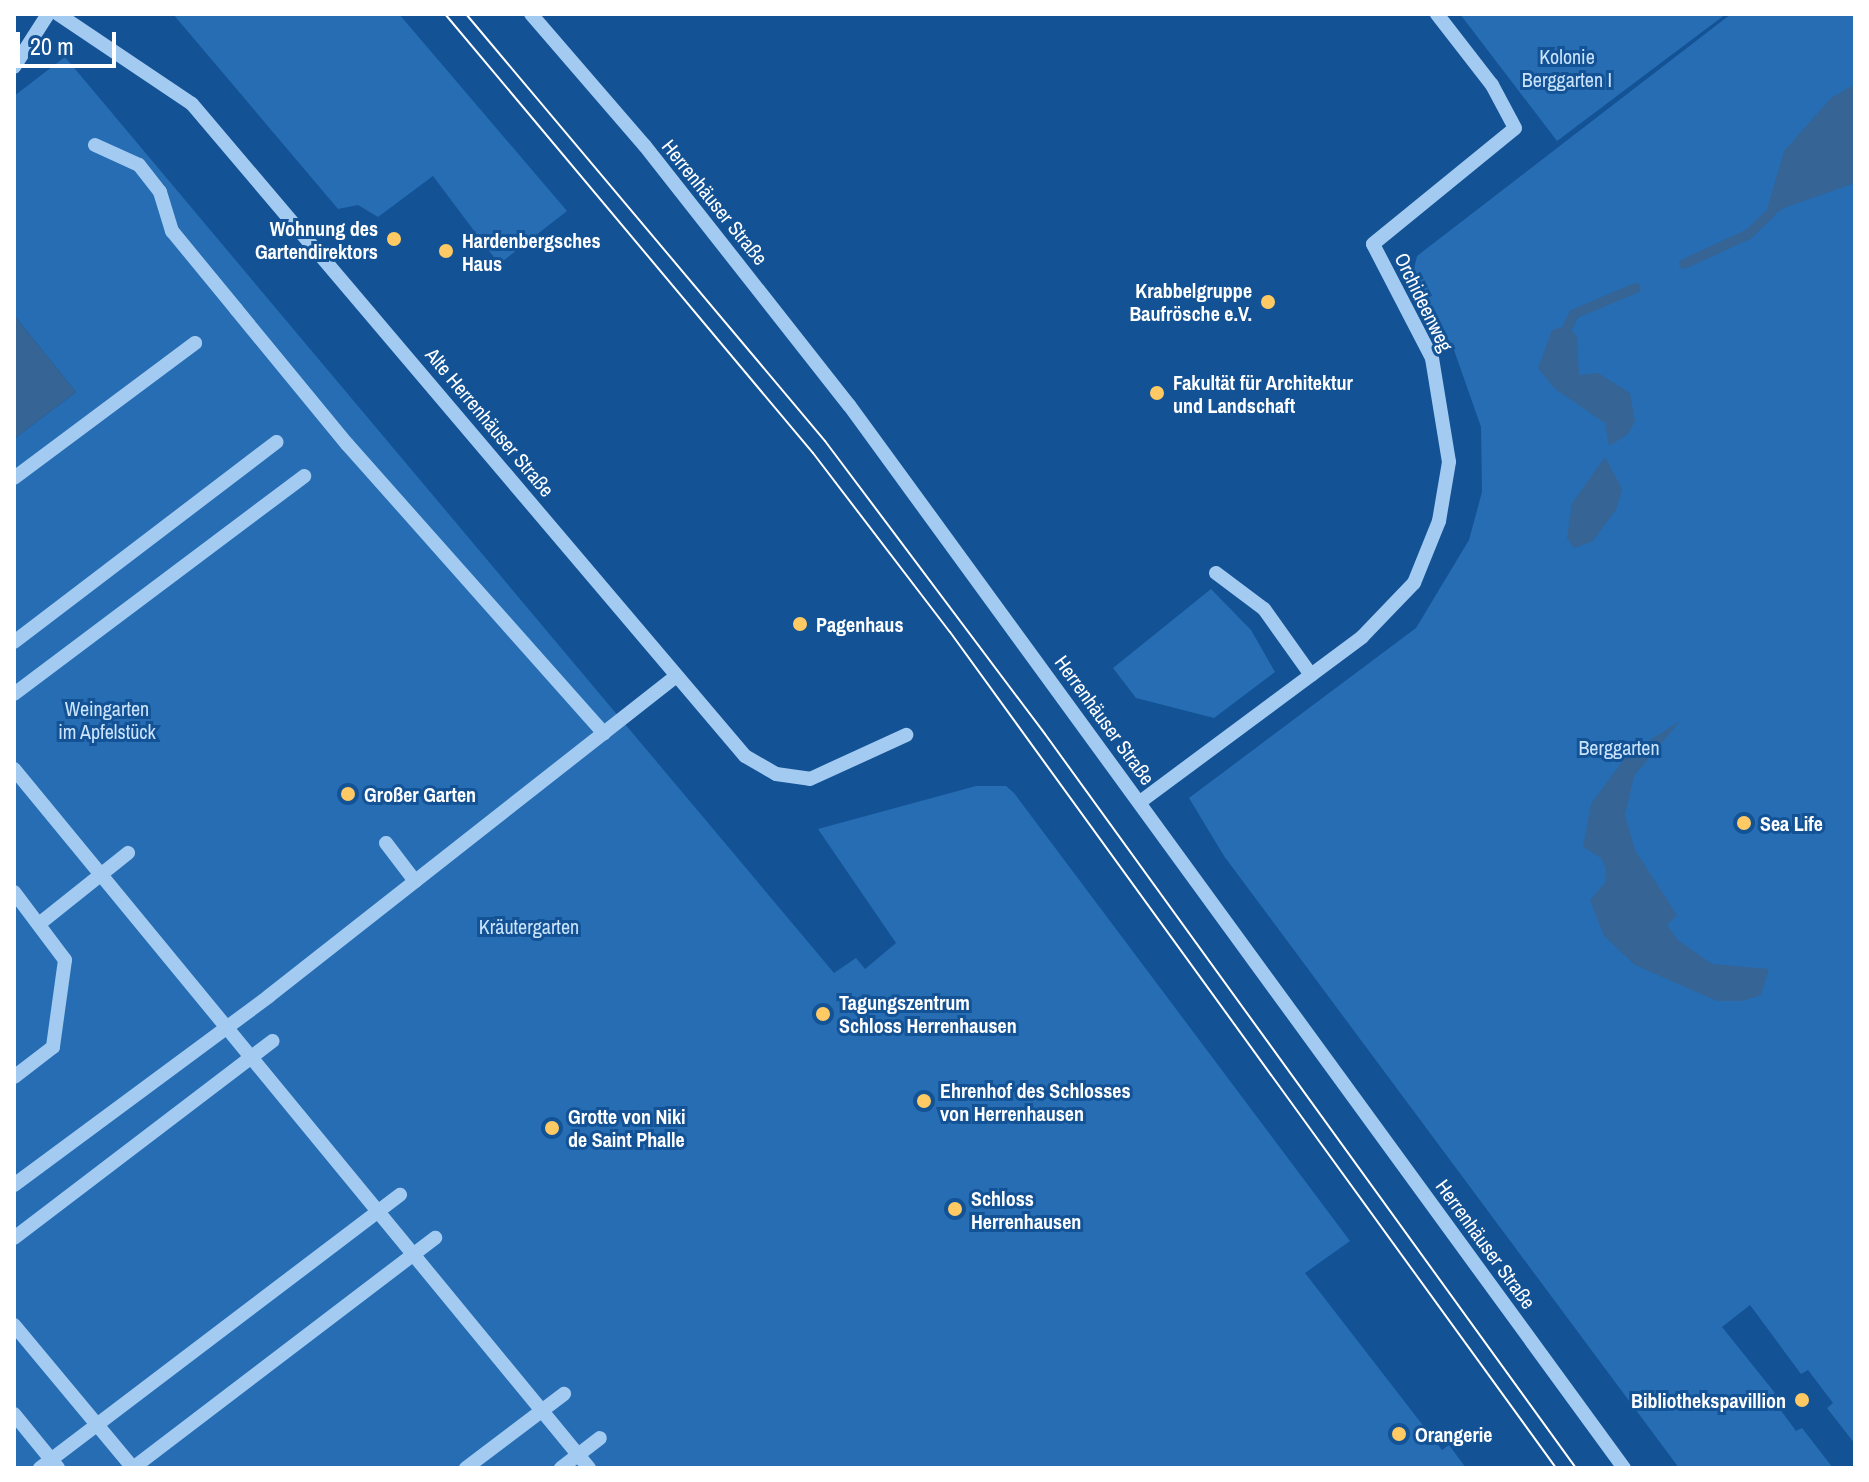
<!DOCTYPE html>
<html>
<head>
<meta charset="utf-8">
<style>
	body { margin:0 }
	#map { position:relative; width:1869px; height:1482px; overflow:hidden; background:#135295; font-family:"Archivo Narrow",sans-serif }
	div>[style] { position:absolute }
	.green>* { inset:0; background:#266db4 }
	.water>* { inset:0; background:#366494 }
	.stream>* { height:10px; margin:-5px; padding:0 5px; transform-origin:5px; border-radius:5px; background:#366494 }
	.minor>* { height:14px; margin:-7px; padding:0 7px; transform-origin:7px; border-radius:7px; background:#a3cbf2 }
	.tram>* { height:2px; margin:-1px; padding:0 1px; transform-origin:1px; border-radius:1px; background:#fff }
	.dots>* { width:22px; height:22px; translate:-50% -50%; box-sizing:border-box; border:4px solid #135295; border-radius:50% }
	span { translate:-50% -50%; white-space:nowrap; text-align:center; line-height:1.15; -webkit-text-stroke:6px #135295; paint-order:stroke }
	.park-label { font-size:20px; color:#cae4fd }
	.street-label { font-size:20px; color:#fff }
	.poi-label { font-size:20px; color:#fff; font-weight:700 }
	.right { translate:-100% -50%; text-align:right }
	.left { translate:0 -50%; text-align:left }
	.frame { position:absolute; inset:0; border:16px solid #fff; pointer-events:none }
	.scale { position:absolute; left:16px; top:32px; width:100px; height:36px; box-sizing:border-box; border:4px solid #fff; border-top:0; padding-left:10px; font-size:24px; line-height:28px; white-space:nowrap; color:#fff; -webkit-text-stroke:6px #135295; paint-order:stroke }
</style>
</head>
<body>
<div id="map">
	<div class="green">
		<i style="clip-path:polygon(173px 14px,399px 14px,567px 211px,499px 264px,433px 176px,378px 217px,358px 205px,338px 209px)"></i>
		<i style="clip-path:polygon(1460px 14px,1726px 14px,1557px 141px)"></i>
		<i style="clip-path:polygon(1731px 14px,1855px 14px,1855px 1444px,1827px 1408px,1833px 1403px,1808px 1370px,1801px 1374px,1750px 1305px,1722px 1327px,1775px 1393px,1771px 1397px,1796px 1431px,1802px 1428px,1833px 1468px,1679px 1468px,1224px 856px,1189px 798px,1416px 628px,1469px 540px,1482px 492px,1481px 427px,1454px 350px,1412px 277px,1417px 256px)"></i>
		<i style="clip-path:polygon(65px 57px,834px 973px,856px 958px,865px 969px,896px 943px,818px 829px,976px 786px,1006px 786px,1014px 793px,1350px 1241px,1305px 1273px,1442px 1450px,1449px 1445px,1466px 1468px,14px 1468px,14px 439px,76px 392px,14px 315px,14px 96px)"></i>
		<i style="clip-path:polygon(1211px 589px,1251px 630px,1275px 672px,1214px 718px,1136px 698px,1113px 668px)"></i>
	</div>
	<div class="water">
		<i style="clip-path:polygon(1855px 84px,1855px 183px,1784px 208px,1763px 223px,1784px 151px,1831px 98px)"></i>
		<i style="clip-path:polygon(14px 315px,76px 392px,14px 439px)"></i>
		<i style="clip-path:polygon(1568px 325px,1577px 337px,1579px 375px,1598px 373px,1630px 393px,1635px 421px,1628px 434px,1609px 446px,1605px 423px,1555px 389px,1538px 368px,1552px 330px)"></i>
		<i style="clip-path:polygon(1605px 457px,1622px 489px,1617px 508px,1592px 542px,1574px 548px,1567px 538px,1572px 503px)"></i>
		<i style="clip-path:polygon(1680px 721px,1634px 776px,1625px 815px,1635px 850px,1677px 915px,1667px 925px,1678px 940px,1712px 964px,1769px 969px,1761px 995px,1742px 1001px,1717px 1001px,1635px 965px,1604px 936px,1590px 900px,1605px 883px,1606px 869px,1601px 858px,1583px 847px,1591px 804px,1627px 755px)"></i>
	</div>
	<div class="stream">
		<i style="left:1684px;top:264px;width:72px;rotate:-24.8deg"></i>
		<i style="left:1749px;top:234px;width:30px;rotate:-44deg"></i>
		<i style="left:1564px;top:334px;width:22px;rotate:-63deg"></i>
		<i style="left:1574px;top:314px;width:67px;rotate:-22.8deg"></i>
	</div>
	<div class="minor">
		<i style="left:58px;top:14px;width:161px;rotate:33.9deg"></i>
		<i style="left:192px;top:104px;width:855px;rotate:49.7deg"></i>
		<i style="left:745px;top:756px;width:36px;rotate:30deg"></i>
		<i style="left:776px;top:774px;width:34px;rotate:8deg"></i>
		<i style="left:810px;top:779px;width:106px;rotate:-24.6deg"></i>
		<i style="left:531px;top:14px;width:174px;rotate:49.2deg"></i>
		<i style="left:645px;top:146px;width:330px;rotate:51.8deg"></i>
		<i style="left:849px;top:405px;width:1316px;rotate:53.91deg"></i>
		<i style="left:14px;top:67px;width:63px;rotate:-57.3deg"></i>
		<i style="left:95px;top:145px;width:48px;rotate:24.4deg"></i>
		<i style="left:139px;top:165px;width:34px;rotate:52deg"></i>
		<i style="left:160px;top:192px;width:41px;rotate:72.9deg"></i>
		<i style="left:172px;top:231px;width:101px;rotate:50.6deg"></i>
		<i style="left:236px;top:309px;width:175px;rotate:50.6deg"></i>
		<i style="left:347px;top:444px;width:387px;rotate:48.4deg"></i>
		<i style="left:14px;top:478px;width:226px;rotate:-36.7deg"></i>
		<i style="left:1216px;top:573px;width:60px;rotate:36.9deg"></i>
		<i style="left:1264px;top:609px;width:81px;rotate:54.5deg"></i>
		<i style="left:14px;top:642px;width:330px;rotate:-37.3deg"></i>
		<i style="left:14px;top:694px;width:363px;rotate:-36.9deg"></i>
		<i style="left:14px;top:769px;width:905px;rotate:50.56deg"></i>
		<i style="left:1140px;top:802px;width:277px;rotate:-36.6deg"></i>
		<i style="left:1362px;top:637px;width:75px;rotate:-46.1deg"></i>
		<i style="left:1414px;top:583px;width:67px;rotate:-68deg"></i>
		<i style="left:1439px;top:521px;width:60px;rotate:-80.4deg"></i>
		<i style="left:1449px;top:462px;width:105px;rotate:-99.3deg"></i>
		<i style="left:1432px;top:358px;width:128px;rotate:-117.4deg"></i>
		<i style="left:1373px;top:244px;width:183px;rotate:-39.2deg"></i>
		<i style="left:1515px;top:128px;width:49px;rotate:-118.1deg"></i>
		<i style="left:1492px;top:85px;width:90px;rotate:-127.8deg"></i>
		<i style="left:386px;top:843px;width:48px;rotate:52.7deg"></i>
		<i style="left:14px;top:892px;width:85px;rotate:53.1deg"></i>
		<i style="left:65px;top:960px;width:88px;rotate:97.9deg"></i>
		<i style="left:53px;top:1047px;width:49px;rotate:142.4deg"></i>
		<i style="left:39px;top:924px;width:114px;rotate:-38.6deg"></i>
		<i style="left:14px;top:1185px;width:317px;rotate:-36.5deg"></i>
		<i style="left:269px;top:996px;width:516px;rotate:-38.16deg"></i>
		<i style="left:14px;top:1238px;width:325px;rotate:-37.3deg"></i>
		<i style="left:14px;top:1325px;width:186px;rotate:50.2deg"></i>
		<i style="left:14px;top:1414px;width:70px;rotate:50.8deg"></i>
		<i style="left:40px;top:1468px;width:452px;rotate:-37.2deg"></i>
		<i style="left:133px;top:1468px;width:380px;rotate:-37.3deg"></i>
		<i style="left:466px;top:1468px;width:123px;rotate:-37.1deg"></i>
		<i style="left:561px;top:1468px;width:49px;rotate:-37.6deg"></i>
	</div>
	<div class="tram">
		<i style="left:445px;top:14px;width:573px;rotate:50.03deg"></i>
		<i style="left:813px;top:453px;width:225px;rotate:52.6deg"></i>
		<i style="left:950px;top:632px;width:1033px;rotate:54.06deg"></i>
		<i style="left:466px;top:14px;width:558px;rotate:49.94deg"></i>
		<i style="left:825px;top:441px;width:366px;rotate:53.1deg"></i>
		<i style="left:1045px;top:734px;width:906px;rotate:54.12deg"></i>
	</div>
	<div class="dots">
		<i style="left:394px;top:239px;background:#ffca64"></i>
		<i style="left:446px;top:251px;background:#ffca64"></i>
		<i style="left:1268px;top:302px;background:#ffca64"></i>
		<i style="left:1157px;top:393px;background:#ffca64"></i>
		<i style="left:800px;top:624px;background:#ffca64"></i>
		<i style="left:348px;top:794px;background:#ffca64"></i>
		<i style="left:1744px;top:823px;background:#ffca64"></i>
		<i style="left:823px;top:1014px;background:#ffca64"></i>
		<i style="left:924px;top:1101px;background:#ffca64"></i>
		<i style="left:552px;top:1128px;background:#ffca64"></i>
		<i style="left:955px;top:1209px;background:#ffca64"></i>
		<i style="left:1802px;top:1400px;background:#ffca64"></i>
		<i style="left:1399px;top:1434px;background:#ffca64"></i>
	</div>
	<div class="park-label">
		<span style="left:1567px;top:68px">Kolonie<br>Berggarten I</span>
		<span style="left:107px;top:720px">Weingarten<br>im Apfelstück</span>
		<span style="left:1619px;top:747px">Berggarten</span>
		<span style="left:529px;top:926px">Kräutergarten</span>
	</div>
	<div class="street-label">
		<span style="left:715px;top:202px;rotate:51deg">Herrenhäuser Straße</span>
		<span style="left:1424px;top:302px;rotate:64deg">Orchideenweg</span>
		<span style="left:490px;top:422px;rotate:50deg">Alte Herrenhäuser Straße</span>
		<span style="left:1105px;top:720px;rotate:54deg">Herrenhäuser Straße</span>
		<span style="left:1486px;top:1244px;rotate:54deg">Herrenhäuser Straße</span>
	</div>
	<div class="poi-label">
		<span class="right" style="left:378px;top:240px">Wohnung des<br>Gartendirektors</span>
		<span class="left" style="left:462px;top:252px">Hardenbergsches<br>Haus</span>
		<span class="right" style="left:1252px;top:302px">Krabbelgruppe<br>Baufrösche e.V.</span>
		<span class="left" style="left:1173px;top:394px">Fakultät für Architektur<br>und Landschaft</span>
		<span class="left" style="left:816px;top:624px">Pagenhaus</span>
		<span class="left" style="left:364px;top:794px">Großer Garten</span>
		<span class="left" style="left:1760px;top:823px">Sea Life</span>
		<span class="left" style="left:839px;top:1014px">Tagungszentrum<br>Schloss Herrenhausen</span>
		<span class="left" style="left:940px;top:1102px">Ehrenhof des Schlosses<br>von Herrenhausen</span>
		<span class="left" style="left:568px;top:1128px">Grotte von Niki<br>de Saint Phalle</span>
		<span class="left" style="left:971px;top:1210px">Schloss<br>Herrenhausen</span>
		<span class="right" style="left:1786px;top:1400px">Bibliothekspavillion</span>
		<span class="left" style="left:1415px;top:1434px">Orangerie</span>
	</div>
	<div class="frame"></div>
	<div class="scale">20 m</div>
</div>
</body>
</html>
